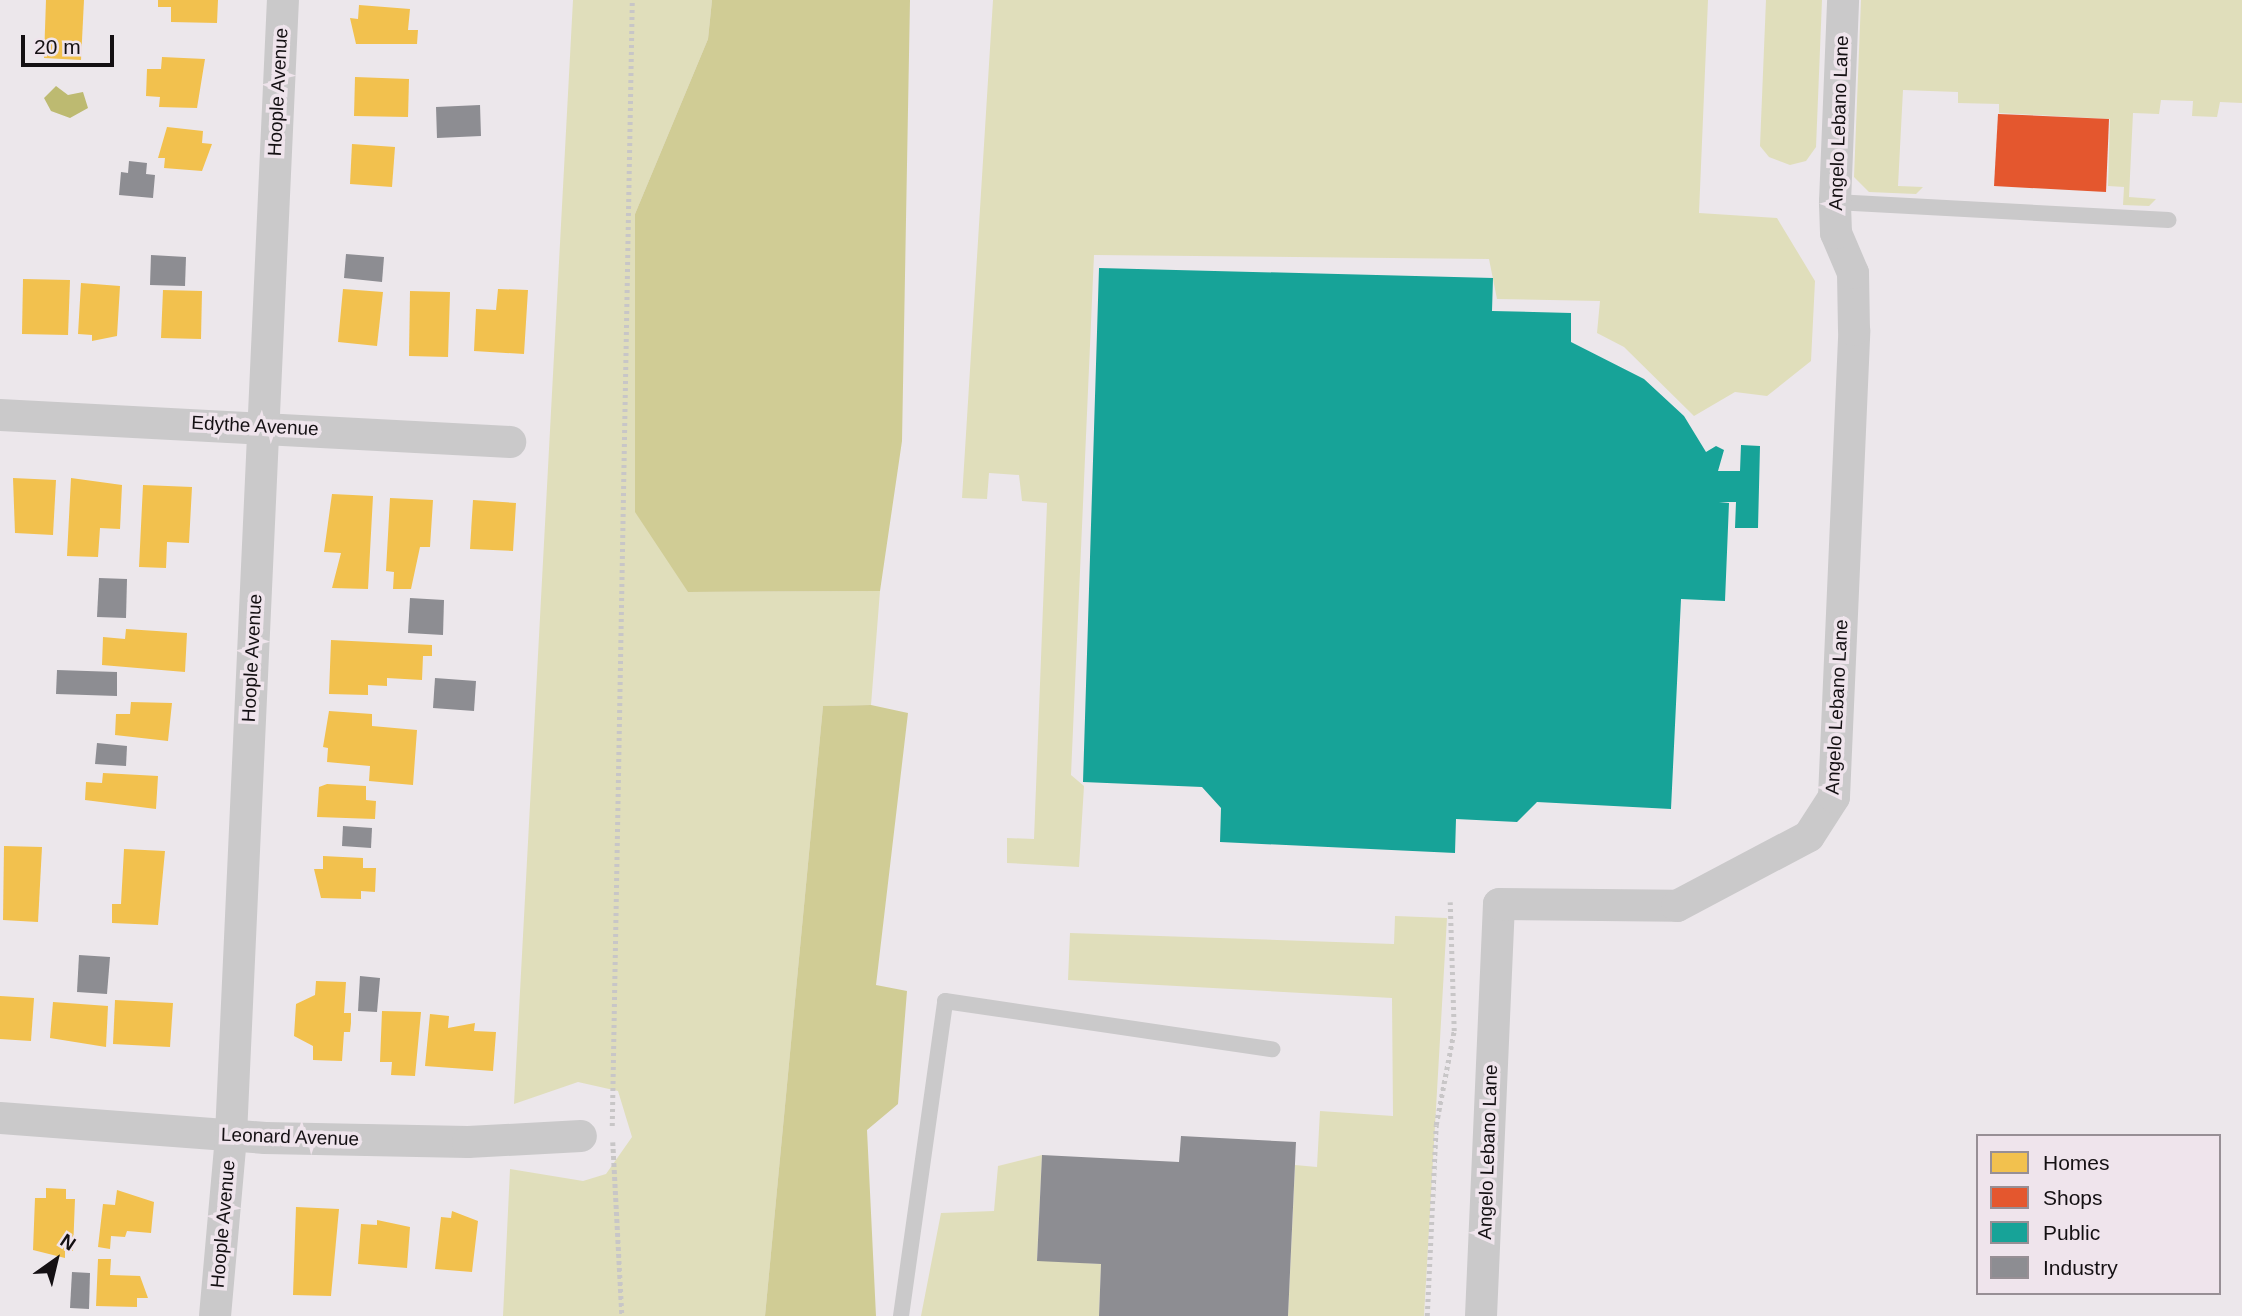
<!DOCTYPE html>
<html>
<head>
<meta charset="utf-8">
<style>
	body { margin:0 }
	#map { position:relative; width:2242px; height:1316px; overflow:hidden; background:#ece7eb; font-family:Helvetica,sans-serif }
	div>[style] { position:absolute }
	.green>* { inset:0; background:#e0debb }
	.forest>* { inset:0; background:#d0cc95 }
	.water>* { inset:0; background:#bdba71 }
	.homes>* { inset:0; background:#f2c14e }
	.shops>* { inset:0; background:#e4572e }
	.public>* { inset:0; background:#17a398 }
	.industry>* { inset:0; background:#8d8d92 }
	.path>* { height:4.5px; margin-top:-2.25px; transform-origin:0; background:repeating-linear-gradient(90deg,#c8c6c7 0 3.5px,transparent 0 7px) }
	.lane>* { height:16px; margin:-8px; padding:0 8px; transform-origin:8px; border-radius:8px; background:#cac9ca }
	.street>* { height:32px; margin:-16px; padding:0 16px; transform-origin:16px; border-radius:16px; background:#cac9ca }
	span { translate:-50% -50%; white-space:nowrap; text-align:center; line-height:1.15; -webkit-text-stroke:7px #efe4ec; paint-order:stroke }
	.street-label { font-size:19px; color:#141013 }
	.legend { position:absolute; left:1976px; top:1134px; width:245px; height:161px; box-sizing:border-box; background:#efe4ec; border:2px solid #978f95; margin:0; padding:9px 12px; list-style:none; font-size:21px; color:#141013 }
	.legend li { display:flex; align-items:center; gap:14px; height:35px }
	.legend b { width:35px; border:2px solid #978f95 }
	.north { position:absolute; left:21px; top:1225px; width:70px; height:70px; -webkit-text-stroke:5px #efe4ec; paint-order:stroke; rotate:34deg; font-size:19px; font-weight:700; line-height:28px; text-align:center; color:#141013 }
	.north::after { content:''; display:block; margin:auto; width:24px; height:32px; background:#141013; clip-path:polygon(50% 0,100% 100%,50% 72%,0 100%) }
	.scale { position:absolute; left:21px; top:35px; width:93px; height:32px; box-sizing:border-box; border:4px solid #141013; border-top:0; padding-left:9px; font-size:21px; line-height:24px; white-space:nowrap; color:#141013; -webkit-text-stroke:5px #efe4ec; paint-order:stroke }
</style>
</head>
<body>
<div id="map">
	<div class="green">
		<i style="clip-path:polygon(573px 0,712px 0,708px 39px,635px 214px,688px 592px,880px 591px,871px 705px,823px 706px,765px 1316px,503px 1316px,510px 1169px,583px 1181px,606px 1174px,632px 1137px,618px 1091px,578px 1082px,514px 1104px)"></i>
		<i style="clip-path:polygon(993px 0,1708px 0,1699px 213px,1777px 218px,1815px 281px,1811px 361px,1767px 396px,1735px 392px,1694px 416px,1624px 347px,1597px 333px,1600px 301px,1497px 299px,1489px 259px,1094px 255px,1071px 775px,1084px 786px,1079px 867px,1007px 863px,1007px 838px,1034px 839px,1047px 503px,1022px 501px,1019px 475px,989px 473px,987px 499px,962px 498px)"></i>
		<i style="clip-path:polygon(1766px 0,1822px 0,1816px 147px,1806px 161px,1790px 165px,1769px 157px,1760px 146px)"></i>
		<i style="clip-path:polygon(1861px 0,2242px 0,2242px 103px,2220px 102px,2217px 117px,2192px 116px,2193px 101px,2161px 100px,2159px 114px,2133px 113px,2129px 197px,2156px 199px,2149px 206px,2123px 205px,2124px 187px,2108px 186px,2110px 119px,1999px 113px,1999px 104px,1958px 103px,1958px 92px,1903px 90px,1898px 186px,1923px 187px,1916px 194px,1869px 192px,1854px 177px)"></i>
		<i style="clip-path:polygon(1395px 916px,1447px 918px,1424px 1316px,1288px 1316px,1295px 1165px,1317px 1167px,1320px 1111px,1393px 1116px,1392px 998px,1068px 980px,1070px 933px,1394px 944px)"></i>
		<i style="clip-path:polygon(1042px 1155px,1037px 1260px,1101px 1264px,1099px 1316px,921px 1316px,941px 1213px,994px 1211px,998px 1166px)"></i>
	</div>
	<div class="forest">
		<i style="clip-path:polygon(712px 0,910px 0,902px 441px,880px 591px,688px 592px,635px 512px,635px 214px,708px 39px)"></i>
		<i style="clip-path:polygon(871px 705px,908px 713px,876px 985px,907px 991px,898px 1104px,867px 1130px,876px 1316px,765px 1316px,823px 706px)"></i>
	</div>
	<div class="water">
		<i style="clip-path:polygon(56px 86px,68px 95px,83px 92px,88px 108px,70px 118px,51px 111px,44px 98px)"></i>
	</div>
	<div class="homes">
		<i style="clip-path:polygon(46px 0,84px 0,81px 60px,44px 58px)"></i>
		<i style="clip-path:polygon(158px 0,218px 0,217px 23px,171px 22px,171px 7px,158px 7px)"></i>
		<i style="clip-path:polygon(359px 5px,410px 9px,408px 30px,418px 30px,417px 44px,356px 44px,350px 18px,358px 19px)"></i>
		<i style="clip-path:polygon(162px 57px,205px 59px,197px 108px,159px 107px,160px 97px,146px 96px,147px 69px,161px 69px)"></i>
		<i style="clip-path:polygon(355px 77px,409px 79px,408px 117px,354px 116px)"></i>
		<i style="clip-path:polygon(167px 127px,203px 131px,202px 143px,212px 144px,202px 171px,164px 168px,165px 158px,158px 158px)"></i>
		<i style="clip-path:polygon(352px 144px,395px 147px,392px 187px,350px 184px)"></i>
		<i style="clip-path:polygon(23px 279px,70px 280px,68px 335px,22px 334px)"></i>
		<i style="clip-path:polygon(81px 283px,120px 286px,117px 336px,92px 341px,92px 335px,78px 334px)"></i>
		<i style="clip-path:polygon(343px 289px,383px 292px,377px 346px,338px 342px)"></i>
		<i style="clip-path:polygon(498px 289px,528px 290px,524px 354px,474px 351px,476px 309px,496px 310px)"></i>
		<i style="clip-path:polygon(163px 290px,202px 291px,201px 339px,161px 338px)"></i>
		<i style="clip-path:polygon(410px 291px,450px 292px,448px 357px,409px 356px)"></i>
		<i style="clip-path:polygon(13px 478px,56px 480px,53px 535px,15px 533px)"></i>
		<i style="clip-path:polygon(71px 478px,122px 485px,120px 529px,100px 528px,98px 557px,67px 556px)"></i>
		<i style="clip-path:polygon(143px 485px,192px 487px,189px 543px,167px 542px,166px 568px,139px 567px)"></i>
		<i style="clip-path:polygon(332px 494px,373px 496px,368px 589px,332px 588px,341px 553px,324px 552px)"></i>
		<i style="clip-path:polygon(390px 498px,433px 500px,430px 547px,420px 547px,411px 589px,393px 589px,394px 572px,386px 571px)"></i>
		<i style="clip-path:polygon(473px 500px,516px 503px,513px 551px,470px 549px)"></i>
		<i style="clip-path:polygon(126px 629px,187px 633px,185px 672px,102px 665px,103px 637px,125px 639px)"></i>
		<i style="clip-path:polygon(331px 640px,432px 645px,432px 656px,423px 656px,422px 680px,387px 678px,387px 686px,368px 685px,368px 695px,329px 694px)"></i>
		<i style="clip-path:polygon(131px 702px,172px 703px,168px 741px,115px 735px,116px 714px,130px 714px)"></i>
		<i style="clip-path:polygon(329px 711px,372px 714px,372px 726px,417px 730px,413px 785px,369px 781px,370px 766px,327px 762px,328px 748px,323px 747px)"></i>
		<i style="clip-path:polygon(103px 773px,158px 776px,156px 809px,85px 800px,86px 782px,102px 783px)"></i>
		<i style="clip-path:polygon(327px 784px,366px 786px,366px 800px,376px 801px,375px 819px,317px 817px,319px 787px)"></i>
		<i style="clip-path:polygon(4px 846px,42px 847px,38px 922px,3px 920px)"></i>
		<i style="clip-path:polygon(124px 849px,165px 851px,158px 925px,112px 923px,112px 904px,121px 904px)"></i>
		<i style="clip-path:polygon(323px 856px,363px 858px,363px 868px,376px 868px,375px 892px,361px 891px,361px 899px,321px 898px,314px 869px,323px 869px)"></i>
		<i style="clip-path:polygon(316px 981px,346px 982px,344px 1013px,351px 1013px,351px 1023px,350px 1032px,344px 1032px,342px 1061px,313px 1060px,313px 1046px,294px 1036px,296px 1004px,315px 995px)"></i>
		<i style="clip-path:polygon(0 996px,34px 998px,31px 1041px,0 1039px)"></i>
		<i style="clip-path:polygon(115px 1000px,173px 1003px,170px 1047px,113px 1044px)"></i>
		<i style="clip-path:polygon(53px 1002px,108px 1006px,106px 1047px,50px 1038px)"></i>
		<i style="clip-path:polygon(382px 1011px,421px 1012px,415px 1076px,391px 1075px,392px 1062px,380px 1062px)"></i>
		<i style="clip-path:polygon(430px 1014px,449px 1016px,448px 1028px,475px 1023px,474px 1031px,496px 1032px,493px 1071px,425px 1066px)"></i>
		<i style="clip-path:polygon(46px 1188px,66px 1189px,66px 1199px,75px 1199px,73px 1251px,65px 1251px,65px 1258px,33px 1250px,35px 1198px,46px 1198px)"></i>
		<i style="clip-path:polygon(117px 1190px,154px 1202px,151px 1233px,127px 1231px,125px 1237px,111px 1236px,110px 1249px,98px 1247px,103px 1204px,115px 1205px)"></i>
		<i style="clip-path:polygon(296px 1207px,339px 1209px,331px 1296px,293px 1295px)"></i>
		<i style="clip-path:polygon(452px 1211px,478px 1221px,472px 1272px,435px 1269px,441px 1217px,451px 1218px)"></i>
		<i style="clip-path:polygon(377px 1220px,410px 1227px,407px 1268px,358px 1264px,361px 1224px,377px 1225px)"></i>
		<i style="clip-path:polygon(98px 1259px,111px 1259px,110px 1275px,140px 1276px,148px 1298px,137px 1298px,137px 1307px,96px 1306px)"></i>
	</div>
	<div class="shops">
		<i style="clip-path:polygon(1998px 114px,2109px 119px,2106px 192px,1994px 186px)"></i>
	</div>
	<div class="public">
		<i style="clip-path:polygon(1099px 268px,1493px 278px,1492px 311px,1571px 313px,1571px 342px,1644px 379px,1684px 416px,1706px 452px,1716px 446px,1724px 450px,1718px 471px,1740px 471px,1741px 445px,1760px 446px,1758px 528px,1735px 528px,1736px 502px,1719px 502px,1729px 503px,1725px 601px,1681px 599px,1671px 809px,1537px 802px,1517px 822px,1456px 819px,1455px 853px,1220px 842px,1221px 808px,1202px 787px,1083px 782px)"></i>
	</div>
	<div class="industry">
		<i style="clip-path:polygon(480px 105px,481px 136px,437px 138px,436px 107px)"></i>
		<i style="clip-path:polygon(129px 161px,147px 163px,146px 174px,155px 175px,153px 198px,119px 195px,121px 172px,128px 173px)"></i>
		<i style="clip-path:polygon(346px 254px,384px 257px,382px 282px,344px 278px)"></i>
		<i style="clip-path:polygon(151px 255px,186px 257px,185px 286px,150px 285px)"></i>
		<i style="clip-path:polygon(99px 578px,127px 579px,126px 618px,97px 617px)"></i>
		<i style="clip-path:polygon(410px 598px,444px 600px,443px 635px,408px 633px)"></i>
		<i style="clip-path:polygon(57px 670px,117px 672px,117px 696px,56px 694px)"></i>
		<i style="clip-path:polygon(435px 678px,476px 681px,474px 711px,433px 708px)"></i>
		<i style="clip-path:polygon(97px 743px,127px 746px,126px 766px,95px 764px)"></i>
		<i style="clip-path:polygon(343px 826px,372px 828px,371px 848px,342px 846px)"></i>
		<i style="clip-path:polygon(79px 955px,110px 957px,107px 994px,77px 992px)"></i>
		<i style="clip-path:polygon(360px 976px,380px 978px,377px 1012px,358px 1011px)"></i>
		<i style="clip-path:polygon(1181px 1136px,1296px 1142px,1288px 1316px,1099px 1316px,1101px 1264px,1037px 1261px,1042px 1155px,1179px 1162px)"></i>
		<i style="clip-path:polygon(72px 1272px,90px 1273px,89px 1309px,70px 1308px)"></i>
	</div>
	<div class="path">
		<i style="left:612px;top:1126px;width:1126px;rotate:-88.98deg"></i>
		<i style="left:613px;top:1142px;width:174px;rotate:87deg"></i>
		<i style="left:1427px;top:1316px;width:191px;rotate:-87.3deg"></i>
		<i style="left:1436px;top:1125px;width:96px;rotate:-79.2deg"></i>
		<i style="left:1454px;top:1031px;width:129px;rotate:-91.8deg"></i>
	</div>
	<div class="lane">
		<i style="left:1835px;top:202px;width:334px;rotate:3.1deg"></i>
		<i style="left:901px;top:1316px;width:318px;rotate:-82deg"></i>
		<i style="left:945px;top:1001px;width:331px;rotate:8.4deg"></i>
	</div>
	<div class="street">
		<i style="left:0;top:415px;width:511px;rotate:3.03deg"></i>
		<i style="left:0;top:1118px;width:266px;rotate:4.3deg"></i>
		<i style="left:265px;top:1138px;width:203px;rotate:1.1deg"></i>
		<i style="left:468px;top:1142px;width:113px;rotate:-3deg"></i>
		<i style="left:215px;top:1316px;width:182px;rotate:-84.9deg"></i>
		<i style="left:231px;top:1135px;width:1136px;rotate:-87.38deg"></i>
		<i style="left:1481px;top:1316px;width:412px;rotate:-87.5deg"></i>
		<i style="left:1499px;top:904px;width:178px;rotate:0.6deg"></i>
		<i style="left:1677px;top:906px;width:149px;rotate:-27.9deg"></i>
		<i style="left:1809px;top:836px;width:46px;rotate:-57.3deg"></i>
		<i style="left:1834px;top:797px;width:467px;rotate:-87.5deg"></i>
		<i style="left:1854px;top:330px;width:57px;rotate:-91deg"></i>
		<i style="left:1853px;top:273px;width:43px;rotate:-113deg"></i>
		<i style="left:1836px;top:233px;width:31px;rotate:-92deg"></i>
		<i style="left:1835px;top:202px;width:202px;rotate:-87.7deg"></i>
	</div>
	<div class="street-label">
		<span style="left:278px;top:92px;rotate:-87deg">Hoople Avenue</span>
		<span style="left:1839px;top:123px;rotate:-88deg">Angelo Lebano Lane</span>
		<span style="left:255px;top:426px;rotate:3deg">Edythe Avenue</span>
		<span style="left:252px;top:658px;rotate:-87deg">Hoople Avenue</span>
		<span style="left:1837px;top:707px;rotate:-87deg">Angelo Lebano Lane</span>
		<span style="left:290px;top:1137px;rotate:2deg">Leonard Avenue</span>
		<span style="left:1488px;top:1152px;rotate:-88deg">Angelo Lebano Lane</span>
		<span style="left:223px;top:1224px;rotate:-85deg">Hoople Avenue</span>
	</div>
	<ul class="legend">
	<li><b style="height:19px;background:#f2c14e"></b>Homes</li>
	<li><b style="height:19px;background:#e4572e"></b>Shops</li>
	<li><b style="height:19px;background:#17a398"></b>Public</li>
	<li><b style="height:19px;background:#8d8d92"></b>Industry</li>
	</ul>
	<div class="north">N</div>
	<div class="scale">20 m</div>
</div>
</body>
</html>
